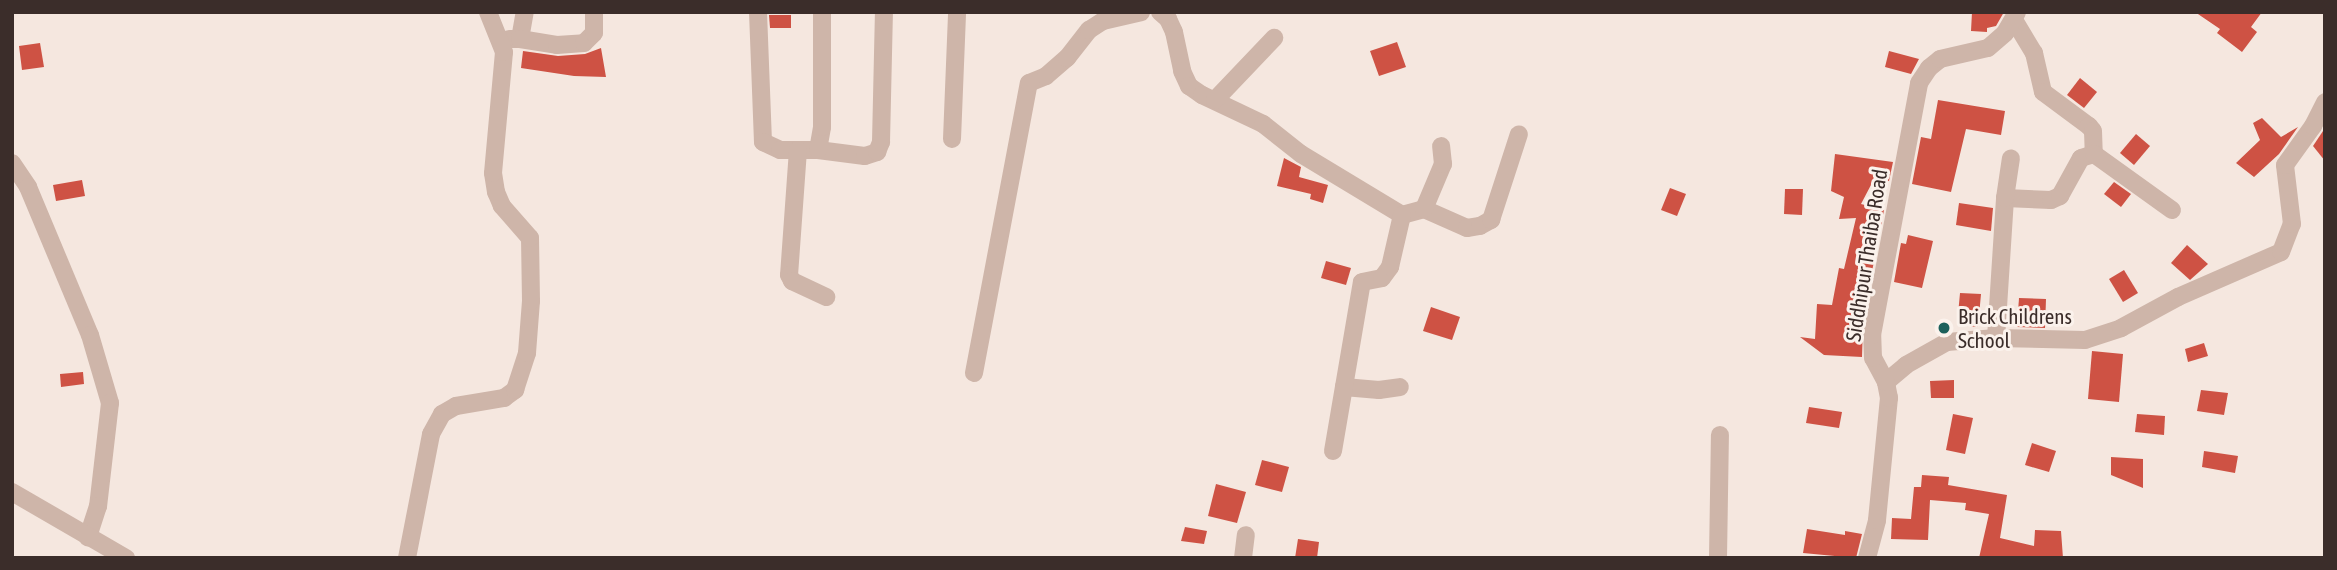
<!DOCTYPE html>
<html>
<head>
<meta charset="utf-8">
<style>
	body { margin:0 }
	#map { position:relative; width:2337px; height:570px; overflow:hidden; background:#f5e7df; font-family:"Asap Condensed",sans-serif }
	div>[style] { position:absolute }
	.building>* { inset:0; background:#ce5244 }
	.minor>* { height:18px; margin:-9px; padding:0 9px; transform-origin:9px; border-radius:9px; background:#ceb5a9 }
	.dots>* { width:19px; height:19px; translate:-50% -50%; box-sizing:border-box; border:4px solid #fbf2ec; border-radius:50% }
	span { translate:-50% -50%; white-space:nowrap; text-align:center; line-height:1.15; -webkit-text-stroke:6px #fbf2ec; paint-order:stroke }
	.street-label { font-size:21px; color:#3b2d2a }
	.poi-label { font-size:21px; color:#3b2d2a }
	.left { translate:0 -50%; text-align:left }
	.frame { position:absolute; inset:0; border:14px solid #3b2d2a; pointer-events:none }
</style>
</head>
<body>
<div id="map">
	<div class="building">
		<i style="clip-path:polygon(1972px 12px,2004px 12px,1996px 26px,1987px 28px,1987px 32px,1971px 31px)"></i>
		<i style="clip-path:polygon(2195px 12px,2262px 12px,2251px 27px,2257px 32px,2242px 52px,2217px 33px,2220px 29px)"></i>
		<i style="clip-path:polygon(769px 15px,791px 15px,791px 28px,770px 28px)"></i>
		<i style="clip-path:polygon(1397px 42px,1406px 67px,1379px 76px,1370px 51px)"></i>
		<i style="clip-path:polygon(40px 43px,44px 67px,22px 70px,19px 46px)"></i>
		<i style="clip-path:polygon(601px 48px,606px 77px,574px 76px,521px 68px,523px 51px,558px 56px,585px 54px)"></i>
		<i style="clip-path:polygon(1889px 51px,1919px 59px,1911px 74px,1885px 67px)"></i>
		<i style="clip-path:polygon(2080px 78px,2097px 92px,2084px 108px,2067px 95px)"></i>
		<i style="clip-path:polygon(1938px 100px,2005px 111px,2001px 135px,1966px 129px,1951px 192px,1912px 184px,1921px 137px,1931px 139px)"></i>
		<i style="clip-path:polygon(2262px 118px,2281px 137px,2298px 127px,2279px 154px,2254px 177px,2236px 163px,2260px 140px,2253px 123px)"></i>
		<i style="clip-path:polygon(2325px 128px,2325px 161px,2313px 146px)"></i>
		<i style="clip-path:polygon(2136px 134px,2150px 146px,2134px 165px,2120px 153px)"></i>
		<i style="clip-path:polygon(1835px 154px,1893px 162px,1889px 181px,1872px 183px,1861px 204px,1884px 210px,1868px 292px,1864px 292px,1862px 357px,1824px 355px,1800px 337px,1815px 339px,1817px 304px,1832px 305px,1839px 268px,1844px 269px,1856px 218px,1839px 219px,1844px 197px,1831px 191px)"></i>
		<i style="clip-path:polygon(1284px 158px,1301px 167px,1299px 177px,1328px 185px,1323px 203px,1310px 199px,1311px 194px,1277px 186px)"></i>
		<i style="clip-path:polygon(82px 180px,85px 196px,56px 201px,53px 185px)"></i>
		<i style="clip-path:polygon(2114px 182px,2131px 194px,2121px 207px,2104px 194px)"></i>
		<i style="clip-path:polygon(1670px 188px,1686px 194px,1677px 216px,1661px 210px)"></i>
		<i style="clip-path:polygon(1785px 189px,1803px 189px,1802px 215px,1784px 214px)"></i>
		<i style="clip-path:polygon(1959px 203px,1993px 208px,1991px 231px,1956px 225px)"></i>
		<i style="clip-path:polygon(1908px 235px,1933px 241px,1922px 288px,1894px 282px,1901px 243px,1906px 244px)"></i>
		<i style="clip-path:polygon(2187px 245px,2208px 264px,2190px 280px,2171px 263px)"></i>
		<i style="clip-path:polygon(1326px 261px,1351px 268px,1346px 285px,1321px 278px)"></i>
		<i style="clip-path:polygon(2124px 270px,2138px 293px,2123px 302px,2109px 279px)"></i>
		<i style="clip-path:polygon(1960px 293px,1981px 294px,1978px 327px,1957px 325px)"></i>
		<i style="clip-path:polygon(2019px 298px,2046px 299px,2045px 328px,2017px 327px)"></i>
		<i style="clip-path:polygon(1431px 307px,1460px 317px,1452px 340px,1423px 331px)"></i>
		<i style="clip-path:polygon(2204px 343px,2208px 356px,2188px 362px,2185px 349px)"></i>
		<i style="clip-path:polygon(2092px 351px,2123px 354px,2119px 402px,2088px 399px)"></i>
		<i style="clip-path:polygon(83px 372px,84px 384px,61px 387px,60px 374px)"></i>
		<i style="clip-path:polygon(1954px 380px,1954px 398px,1931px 398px,1930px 381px)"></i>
		<i style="clip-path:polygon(2201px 390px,2228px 393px,2224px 415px,2197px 411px)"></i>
		<i style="clip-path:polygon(1809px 407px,1842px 412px,1839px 428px,1806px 423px)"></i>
		<i style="clip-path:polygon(1953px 414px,1973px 418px,1965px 454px,1946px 450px)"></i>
		<i style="clip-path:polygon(2137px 414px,2165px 416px,2164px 435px,2135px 432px)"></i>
		<i style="clip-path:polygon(2032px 443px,2056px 451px,2049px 472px,2025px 465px)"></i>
		<i style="clip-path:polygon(2204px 451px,2238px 456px,2235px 473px,2202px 467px)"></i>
		<i style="clip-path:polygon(2111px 457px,2143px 459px,2143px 488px,2111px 475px)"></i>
		<i style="clip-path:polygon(1262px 460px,1289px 467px,1282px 492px,1255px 485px)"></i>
		<i style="clip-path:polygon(1922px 475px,1949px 477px,1948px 485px,2007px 495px,2000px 538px,2034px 546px,2035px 530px,2061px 531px,2063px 558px,1979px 558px,1989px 514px,1965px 510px,1966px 503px,1930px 500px,1928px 540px,1891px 539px,1892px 518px,1911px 519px,1914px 487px,1921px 487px)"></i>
		<i style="clip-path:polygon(1216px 484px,1246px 492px,1237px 523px,1208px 516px)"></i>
		<i style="clip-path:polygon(1185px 527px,1207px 531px,1204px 544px,1181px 541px)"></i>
		<i style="clip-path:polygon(1807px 529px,1845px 535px,1845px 531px,1862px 534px,1856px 558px,1803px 553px)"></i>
		<i style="clip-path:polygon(1298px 539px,1319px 542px,1317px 558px,1295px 558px)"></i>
	</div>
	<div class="minor">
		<i style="left:758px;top:12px;width:130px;rotate:87.8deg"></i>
		<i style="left:763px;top:142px;width:19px;rotate:25deg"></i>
		<i style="left:780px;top:150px;width:38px"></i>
		<i style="left:818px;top:150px;width:47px;rotate:7.3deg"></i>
		<i style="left:865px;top:156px;width:13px;rotate:-18deg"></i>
		<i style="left:877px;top:152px;width:11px;rotate:-68deg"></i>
		<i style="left:881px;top:142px;width:130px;rotate:-88.7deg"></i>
		<i style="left:1160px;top:12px;width:11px;rotate:41deg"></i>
		<i style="left:1168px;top:19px;width:14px;rotate:65deg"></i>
		<i style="left:1174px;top:32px;width:40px;rotate:78deg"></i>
		<i style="left:1182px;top:71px;width:17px;rotate:65deg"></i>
		<i style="left:1189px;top:86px;width:16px;rotate:35deg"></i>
		<i style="left:1202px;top:95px;width:68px;rotate:25.4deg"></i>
		<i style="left:1263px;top:124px;width:48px;rotate:38.3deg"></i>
		<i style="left:1301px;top:154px;width:118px;rotate:31.1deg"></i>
		<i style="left:1402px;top:215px;width:23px;rotate:-15deg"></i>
		<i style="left:1424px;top:209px;width:47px;rotate:23.8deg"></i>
		<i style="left:1467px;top:228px;width:13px;rotate:-9deg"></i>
		<i style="left:1480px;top:226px;width:13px;rotate:-29deg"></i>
		<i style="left:1491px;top:220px;width:90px;rotate:-72deg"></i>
		<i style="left:2014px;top:20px;width:39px;rotate:59deg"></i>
		<i style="left:2034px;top:53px;width:40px;rotate:77deg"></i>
		<i style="left:2043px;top:92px;width:57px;rotate:36.5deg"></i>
		<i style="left:2089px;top:126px;width:6px;rotate:51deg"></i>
		<i style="left:2093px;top:131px;width:23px;rotate:88deg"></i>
		<i style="left:509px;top:39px;width:11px"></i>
		<i style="left:520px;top:39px;width:27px;rotate:-80deg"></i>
		<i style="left:520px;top:39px;width:37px;rotate:9deg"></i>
		<i style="left:557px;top:45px;width:27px;rotate:-4deg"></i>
		<i style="left:584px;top:43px;width:14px;rotate:-45deg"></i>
		<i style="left:594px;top:33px;width:21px;rotate:-90deg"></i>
		<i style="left:1215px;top:100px;width:86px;rotate:-46.4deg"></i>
		<i style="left:952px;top:139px;width:127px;rotate:-87.7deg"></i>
		<i style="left:798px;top:150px;width:125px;rotate:94.1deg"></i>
		<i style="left:789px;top:275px;width:7px;rotate:63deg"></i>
		<i style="left:792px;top:281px;width:38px;rotate:25deg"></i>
		<i style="left:818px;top:150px;width:23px;rotate:-80deg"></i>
		<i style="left:822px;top:127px;width:115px;rotate:-90deg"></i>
		<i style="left:12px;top:163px;width:29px;rotate:56deg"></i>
		<i style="left:28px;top:187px;width:160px;rotate:67.3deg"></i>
		<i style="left:90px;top:335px;width:71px;rotate:73.6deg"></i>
		<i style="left:110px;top:403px;width:104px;rotate:96.6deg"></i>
		<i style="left:98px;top:506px;width:33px;rotate:108deg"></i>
		<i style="left:2005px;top:198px;width:46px;rotate:2.5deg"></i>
		<i style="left:2051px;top:200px;width:10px;rotate:-24deg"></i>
		<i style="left:2060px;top:196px;width:43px;rotate:-61.1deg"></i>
		<i style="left:2081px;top:158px;width:14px;rotate:-17deg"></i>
		<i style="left:2094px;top:154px;width:96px;rotate:35.7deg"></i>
		<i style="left:1424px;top:209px;width:49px;rotate:-67.1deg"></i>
		<i style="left:1443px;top:164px;width:18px;rotate:-96deg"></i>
		<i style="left:1996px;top:338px;width:140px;rotate:-86.3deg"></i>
		<i style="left:2005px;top:198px;width:40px;rotate:-81.5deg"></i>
		<i style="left:974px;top:373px;width:295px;rotate:-79.3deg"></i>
		<i style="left:1029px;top:83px;width:18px;rotate:-22deg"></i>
		<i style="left:1046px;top:76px;width:28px;rotate:-41deg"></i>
		<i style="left:1067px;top:58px;width:36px;rotate:-52deg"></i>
		<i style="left:1089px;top:30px;width:17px;rotate:-33deg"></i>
		<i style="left:1103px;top:21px;width:39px;rotate:-13deg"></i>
		<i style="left:1886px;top:382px;width:26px;rotate:-40deg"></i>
		<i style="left:1906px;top:365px;width:47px;rotate:-29.3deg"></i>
		<i style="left:1947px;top:342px;width:49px;rotate:-4.7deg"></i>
		<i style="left:1996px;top:338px;width:89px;rotate:1.3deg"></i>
		<i style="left:2085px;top:340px;width:38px;rotate:-18deg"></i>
		<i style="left:2121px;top:328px;width:65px;rotate:-28.5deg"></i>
		<i style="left:2178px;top:297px;width:112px;rotate:-23.6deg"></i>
		<i style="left:2281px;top:252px;width:30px;rotate:-69deg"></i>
		<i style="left:2292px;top:224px;width:59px;rotate:-96.8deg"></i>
		<i style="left:2285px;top:165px;width:48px;rotate:-54.3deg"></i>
		<i style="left:2313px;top:126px;width:27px;rotate:-63deg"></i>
		<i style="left:1344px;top:387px;width:35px;rotate:5deg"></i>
		<i style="left:1379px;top:390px;width:21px;rotate:-8deg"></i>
		<i style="left:1333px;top:451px;width:171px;rotate:-80.3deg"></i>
		<i style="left:1362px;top:282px;width:20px;rotate:-11deg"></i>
		<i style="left:1382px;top:278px;width:14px;rotate:-54deg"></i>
		<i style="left:1390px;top:267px;width:53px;rotate:-77deg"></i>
		<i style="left:12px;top:492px;width:132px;rotate:30.1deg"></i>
		<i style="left:407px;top:558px;width:126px;rotate:-79deg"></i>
		<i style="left:431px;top:434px;width:23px;rotate:-61deg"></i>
		<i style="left:442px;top:414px;width:16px;rotate:-30deg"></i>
		<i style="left:456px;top:406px;width:49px;rotate:-9.5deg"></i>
		<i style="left:504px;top:398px;width:14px;rotate:-36deg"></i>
		<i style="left:515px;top:390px;width:39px;rotate:-72deg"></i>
		<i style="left:527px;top:353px;width:52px;rotate:-85.6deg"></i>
		<i style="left:531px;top:301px;width:63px;rotate:-90.9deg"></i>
		<i style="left:530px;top:238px;width:43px;rotate:-131.2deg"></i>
		<i style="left:502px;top:206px;width:15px;rotate:-113deg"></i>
		<i style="left:496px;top:192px;width:19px;rotate:-99deg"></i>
		<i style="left:493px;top:173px;width:121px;rotate:-84.8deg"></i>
		<i style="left:504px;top:52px;width:43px;rotate:-111.8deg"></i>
		<i style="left:1243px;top:558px;width:23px;rotate:-83deg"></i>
		<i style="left:1718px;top:558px;width:123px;rotate:-89.1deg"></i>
		<i style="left:1867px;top:558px;width:39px;rotate:-75deg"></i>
		<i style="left:1877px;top:520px;width:123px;rotate:-84.4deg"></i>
		<i style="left:1889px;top:398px;width:16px;rotate:-101deg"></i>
		<i style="left:1886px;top:382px;width:27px;rotate:-118deg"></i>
		<i style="left:1873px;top:358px;width:23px;rotate:-92deg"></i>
		<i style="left:1872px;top:335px;width:256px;rotate:-79.4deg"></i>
		<i style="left:1919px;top:83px;width:18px;rotate:-56deg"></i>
		<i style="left:1929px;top:68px;width:14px;rotate:-39deg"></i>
		<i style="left:1940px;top:59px;width:49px;rotate:-12.9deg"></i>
		<i style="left:1988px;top:48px;width:23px;rotate:-41deg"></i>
		<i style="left:2005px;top:33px;width:24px;rotate:-60deg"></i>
	</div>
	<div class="dots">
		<i style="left:1944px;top:328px;background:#1c605b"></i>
	</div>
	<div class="street-label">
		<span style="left:1866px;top:255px;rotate:-81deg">Siddhipur Thaiba Road</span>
	</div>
	<div class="poi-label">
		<span class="left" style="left:1958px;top:328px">Brick Childrens<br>School</span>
	</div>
	<div class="frame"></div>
</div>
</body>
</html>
